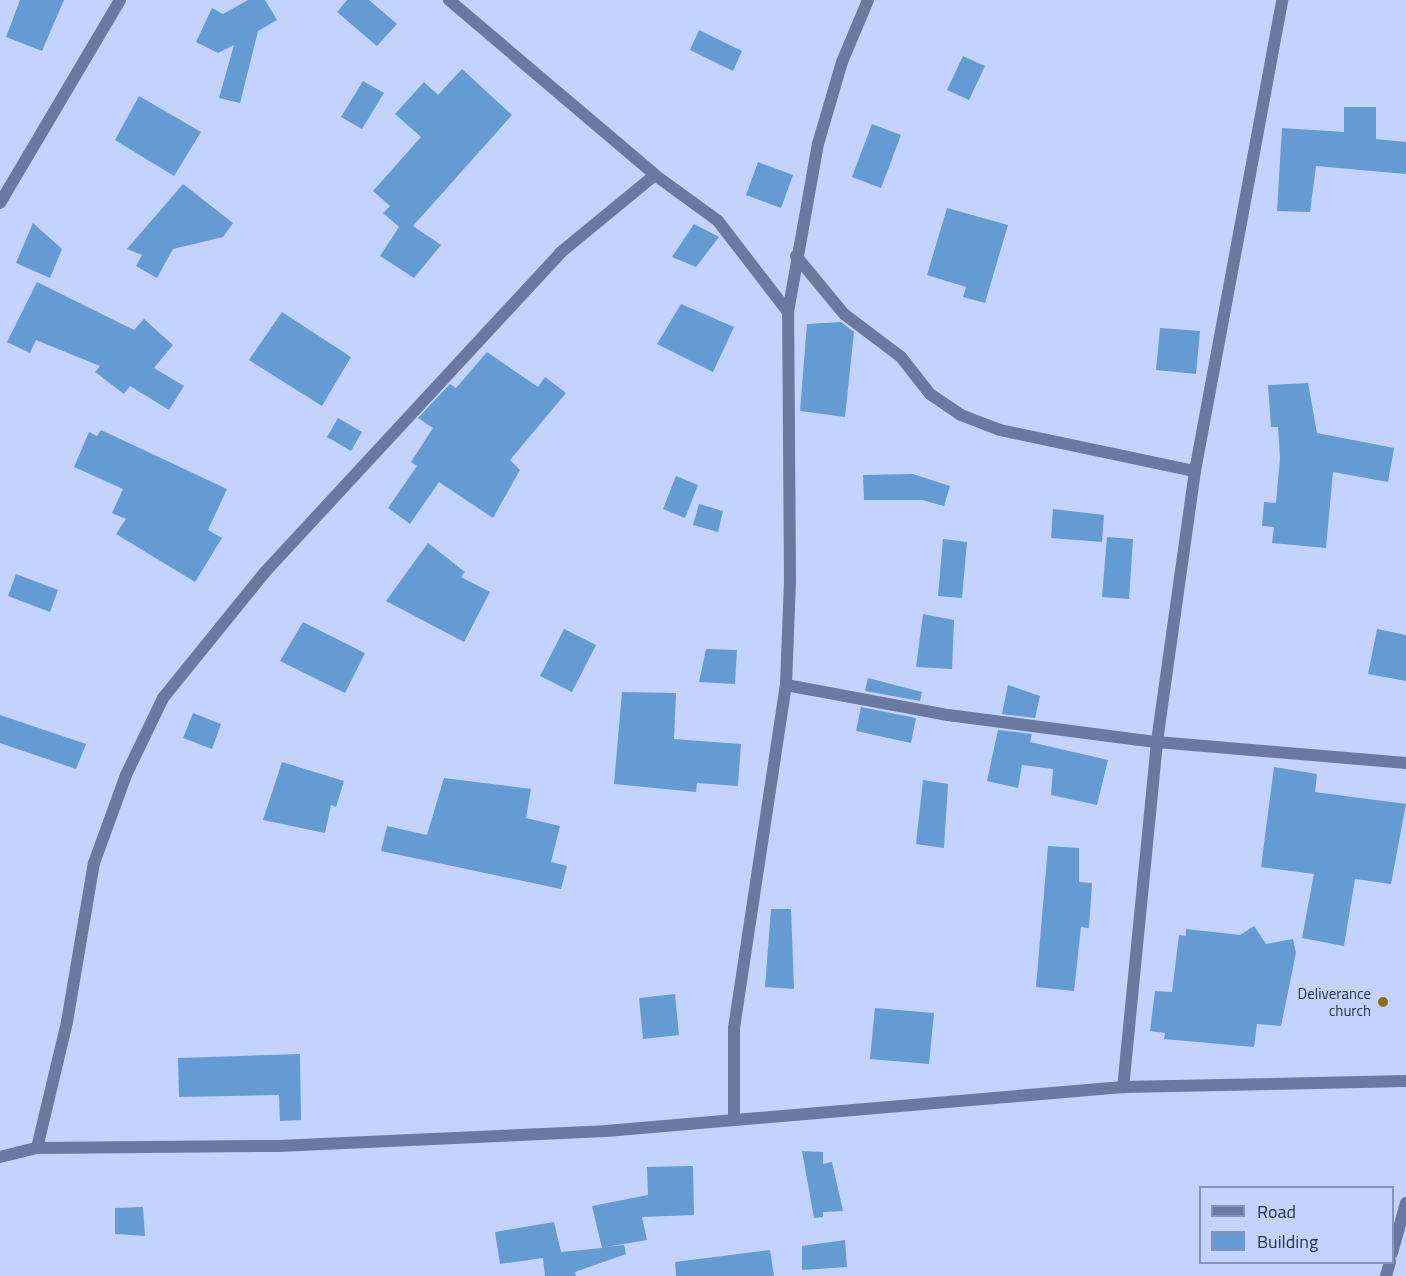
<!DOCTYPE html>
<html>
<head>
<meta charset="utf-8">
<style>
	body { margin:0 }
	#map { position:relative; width:1406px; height:1276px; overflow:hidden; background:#c4d3fd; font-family:"Titillium Web",sans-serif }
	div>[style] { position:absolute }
	.building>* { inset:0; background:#649bd3 }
	.minor>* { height:12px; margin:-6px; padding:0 6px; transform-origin:6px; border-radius:6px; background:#6b78a0 }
	.tertiary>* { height:12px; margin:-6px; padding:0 6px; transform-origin:6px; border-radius:6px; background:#6b78a0 }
	.dots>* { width:16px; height:16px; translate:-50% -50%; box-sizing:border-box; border:3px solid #c4d3fd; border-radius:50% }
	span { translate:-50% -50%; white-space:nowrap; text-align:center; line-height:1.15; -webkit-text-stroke:6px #c4d3fd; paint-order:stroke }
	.poi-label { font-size:15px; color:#29324e }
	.right { translate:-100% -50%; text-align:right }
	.legend { position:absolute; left:1199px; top:1186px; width:195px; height:78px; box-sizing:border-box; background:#c4d3fd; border:2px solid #8693b7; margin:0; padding:8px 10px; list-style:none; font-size:18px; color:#29324e }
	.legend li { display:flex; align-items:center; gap:12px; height:30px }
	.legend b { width:30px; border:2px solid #8693b7 }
</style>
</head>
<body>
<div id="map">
	<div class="building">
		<i style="clip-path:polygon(20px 0,64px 0,42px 51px,6px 37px)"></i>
		<i style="clip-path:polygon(248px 0,265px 0,277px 20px,258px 31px,240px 103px,219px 98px,234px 45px,218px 53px,196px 42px,212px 8px,223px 14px)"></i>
		<i style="clip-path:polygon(347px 0,369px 0,397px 24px,377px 46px,337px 12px)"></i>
		<i style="clip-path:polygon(699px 30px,742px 51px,733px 71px,690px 50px)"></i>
		<i style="clip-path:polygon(963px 56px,985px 66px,969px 100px,947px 90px)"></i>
		<i style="clip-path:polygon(462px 69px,512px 115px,413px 226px,441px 245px,414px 278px,380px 256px,399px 227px,383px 213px,390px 206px,373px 191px,421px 137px,395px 114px,424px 82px,438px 95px)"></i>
		<i style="clip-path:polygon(363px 81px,384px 93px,362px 129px,341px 117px)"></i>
		<i style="clip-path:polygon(139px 96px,201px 132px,174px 176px,115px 140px)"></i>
		<i style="clip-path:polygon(1344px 107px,1376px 107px,1376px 139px,1406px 142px,1406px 174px,1316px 166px,1310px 212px,1277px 211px,1282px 128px,1344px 132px)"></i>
		<i style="clip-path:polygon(872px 124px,901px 135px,881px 188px,852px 177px)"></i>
		<i style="clip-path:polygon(758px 162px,793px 175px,781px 208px,746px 195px)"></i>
		<i style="clip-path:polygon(183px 184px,233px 223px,223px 237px,173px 249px,157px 278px,136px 266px,142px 255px,127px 249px)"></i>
		<i style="clip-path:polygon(947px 208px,1008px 225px,985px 303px,963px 297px,966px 287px,927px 275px)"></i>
		<i style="clip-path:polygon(33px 223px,62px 249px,50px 278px,16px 263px)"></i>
		<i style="clip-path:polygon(694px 224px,719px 237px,696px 267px,672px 257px)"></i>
		<i style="clip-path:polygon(37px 282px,134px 330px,144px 319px,173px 345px,154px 368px,184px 386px,169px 410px,130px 386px,124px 394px,95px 372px,100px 366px,36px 340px,30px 353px,7px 342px)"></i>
		<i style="clip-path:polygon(681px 304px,734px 327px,713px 372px,657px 344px)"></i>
		<i style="clip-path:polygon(282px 312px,351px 357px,322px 406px,249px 360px)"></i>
		<i style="clip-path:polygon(841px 322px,854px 332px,845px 417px,800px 411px,807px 324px)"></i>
		<i style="clip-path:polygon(1160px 328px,1200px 331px,1196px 374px,1156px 370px)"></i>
		<i style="clip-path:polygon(487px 352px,538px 387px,545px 377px,566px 393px,510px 460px,520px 470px,493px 518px,439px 482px,410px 524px,388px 508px,417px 466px,411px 462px,433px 428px,418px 418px,450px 384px,456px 388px)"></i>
		<i style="clip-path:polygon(1308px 383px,1317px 433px,1394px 448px,1388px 482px,1333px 472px,1326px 548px,1272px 543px,1274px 527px,1262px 526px,1264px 502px,1276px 503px,1280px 458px,1278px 427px,1271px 427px,1268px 385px)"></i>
		<i style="clip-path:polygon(338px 418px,362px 432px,351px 451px,327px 437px)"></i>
		<i style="clip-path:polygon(101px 430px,227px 489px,208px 530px,222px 538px,195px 582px,116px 534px,126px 519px,112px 513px,123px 489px,74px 467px,89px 432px,97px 436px)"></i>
		<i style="clip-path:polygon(913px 474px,950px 486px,944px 506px,922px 500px,864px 500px,863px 475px)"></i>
		<i style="clip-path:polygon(676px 476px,698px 485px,685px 518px,663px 509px)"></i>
		<i style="clip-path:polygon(699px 504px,723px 511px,718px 532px,693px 525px)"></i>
		<i style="clip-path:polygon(1053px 509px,1104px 515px,1102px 542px,1051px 538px)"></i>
		<i style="clip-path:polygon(1107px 537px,1133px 539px,1129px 599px,1102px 597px)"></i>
		<i style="clip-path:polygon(943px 539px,967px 542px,962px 598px,938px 596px)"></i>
		<i style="clip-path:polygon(428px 543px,465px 572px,461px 577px,490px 592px,464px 642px,386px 601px)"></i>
		<i style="clip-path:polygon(16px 574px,58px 590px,50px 612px,8px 596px)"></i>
		<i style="clip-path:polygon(923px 614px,954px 620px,952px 669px,916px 667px)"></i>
		<i style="clip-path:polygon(303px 622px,365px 653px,345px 693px,280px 661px)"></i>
		<i style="clip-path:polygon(564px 629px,596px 645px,572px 692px,540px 676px)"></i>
		<i style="clip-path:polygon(1377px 629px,1406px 635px,1406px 681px,1368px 674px)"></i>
		<i style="clip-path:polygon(706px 649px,737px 650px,735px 684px,699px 682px)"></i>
		<i style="clip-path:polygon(868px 678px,922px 692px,920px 701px,865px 691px)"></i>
		<i style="clip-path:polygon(1008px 685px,1040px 696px,1035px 718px,1002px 714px)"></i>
		<i style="clip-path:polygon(622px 692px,676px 693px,674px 739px,741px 744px,738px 786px,697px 783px,696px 792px,614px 784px)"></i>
		<i style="clip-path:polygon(861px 707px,916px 718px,911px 743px,856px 731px)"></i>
		<i style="clip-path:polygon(193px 713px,221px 724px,212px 749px,183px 738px)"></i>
		<i style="clip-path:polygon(0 715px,86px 744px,76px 769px,0 743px)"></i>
		<i style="clip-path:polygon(998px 730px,1032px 734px,1030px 742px,1108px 760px,1097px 805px,1051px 795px,1053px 769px,1022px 765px,1018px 788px,987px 781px)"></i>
		<i style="clip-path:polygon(282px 762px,344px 781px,336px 807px,331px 805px,325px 833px,263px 820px)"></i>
		<i style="clip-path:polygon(1274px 767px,1317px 774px,1315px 792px,1406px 804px,1391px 884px,1355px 879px,1344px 946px,1302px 938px,1314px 874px,1261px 867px)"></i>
		<i style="clip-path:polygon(444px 778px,531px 789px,526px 818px,560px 826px,551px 862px,567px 866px,561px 889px,381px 851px,387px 826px,427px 835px)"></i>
		<i style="clip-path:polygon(923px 780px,948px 784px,944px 848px,916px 844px)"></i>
		<i style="clip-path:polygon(1048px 846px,1079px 848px,1079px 882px,1092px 883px,1089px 928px,1081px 927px,1074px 991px,1036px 987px)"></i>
		<i style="clip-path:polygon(771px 909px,791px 909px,794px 989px,765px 987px)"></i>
		<i style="clip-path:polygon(1254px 926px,1266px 944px,1293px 939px,1296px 953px,1281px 1026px,1257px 1024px,1254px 1047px,1164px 1039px,1165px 1033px,1150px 1031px,1155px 991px,1172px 992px,1179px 935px,1186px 936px,1186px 929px,1240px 935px)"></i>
		<i style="clip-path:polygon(675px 994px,679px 1035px,643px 1039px,639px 998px)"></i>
		<i style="clip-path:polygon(875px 1008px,934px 1013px,929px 1064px,870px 1059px)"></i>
		<i style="clip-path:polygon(300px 1054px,301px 1120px,280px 1121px,279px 1095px,179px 1097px,178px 1058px)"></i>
		<i style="clip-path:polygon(802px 1151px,823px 1152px,823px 1164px,832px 1162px,843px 1211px,823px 1212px,823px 1217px,814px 1218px)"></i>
		<i style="clip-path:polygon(693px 1166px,694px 1215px,642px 1217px,647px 1240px,605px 1247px,624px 1245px,626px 1254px,575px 1272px,576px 1276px,545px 1276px,543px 1258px,500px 1264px,495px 1232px,554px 1222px,561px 1252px,602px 1248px,592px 1206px,648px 1195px,647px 1167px)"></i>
		<i style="clip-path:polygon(143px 1207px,145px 1236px,115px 1234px,115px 1208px)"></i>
		<i style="clip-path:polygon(845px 1240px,847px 1267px,802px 1270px,802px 1246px)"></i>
		<i style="clip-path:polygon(770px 1250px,774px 1276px,676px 1276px,675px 1262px)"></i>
	</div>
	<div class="minor">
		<i style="left:449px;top:0;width:270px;rotate:40.3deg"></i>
		<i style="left:0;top:203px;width:236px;rotate:-59.4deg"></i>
		<i style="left:796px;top:256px;width:75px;rotate:50.4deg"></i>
		<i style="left:844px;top:314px;width:71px;rotate:37deg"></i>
		<i style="left:901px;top:357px;width:47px;rotate:51.9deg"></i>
		<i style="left:930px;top:394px;width:37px;rotate:34deg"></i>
		<i style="left:961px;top:415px;width:42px;rotate:21deg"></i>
		<i style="left:1000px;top:430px;width:199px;rotate:11.9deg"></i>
		<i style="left:1195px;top:471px;width:274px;rotate:98deg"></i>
		<i style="left:1157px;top:742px;width:347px;rotate:95.6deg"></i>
		<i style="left:1195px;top:471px;width:479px;rotate:-79.5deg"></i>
		<i style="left:786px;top:685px;width:165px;rotate:10.5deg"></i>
		<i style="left:948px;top:715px;width:211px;rotate:7.4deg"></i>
		<i style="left:1157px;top:742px;width:250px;rotate:4.8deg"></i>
		<i style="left:734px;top:1120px;width:92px;rotate:-90deg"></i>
		<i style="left:734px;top:1028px;width:347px;rotate:-81.4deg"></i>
		<i style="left:786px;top:685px;width:104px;rotate:-87.8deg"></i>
		<i style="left:790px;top:581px;width:269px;rotate:-90.4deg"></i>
		<i style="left:788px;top:312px;width:171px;rotate:-79.9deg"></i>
		<i style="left:818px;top:144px;width:85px;rotate:-73.7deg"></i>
		<i style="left:842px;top:62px;width:67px;rotate:-67.2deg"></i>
		<i style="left:37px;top:1148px;width:130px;rotate:-76.6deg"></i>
		<i style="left:67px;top:1022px;width:161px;rotate:-80.4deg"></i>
		<i style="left:94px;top:863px;width:94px;rotate:-70deg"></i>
		<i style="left:126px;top:775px;width:85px;rotate:-64.3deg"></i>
		<i style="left:163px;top:698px;width:162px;rotate:-51deg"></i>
		<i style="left:265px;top:572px;width:434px;rotate:-47.2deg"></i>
		<i style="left:560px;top:253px;width:123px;rotate:-39.4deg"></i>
		<i style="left:655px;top:175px;width:78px;rotate:36.1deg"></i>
		<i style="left:718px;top:221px;width:115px;rotate:52.4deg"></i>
		<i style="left:0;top:1157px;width:38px;rotate:-14deg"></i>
		<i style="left:37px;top:1148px;width:241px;rotate:-0.5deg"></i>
		<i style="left:278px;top:1146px;width:328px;rotate:-2.6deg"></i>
		<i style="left:606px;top:1131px;width:519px;rotate:-4.86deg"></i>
		<i style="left:1123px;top:1087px;width:283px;rotate:-1.2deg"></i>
	</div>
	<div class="tertiary">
		<i style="left:1392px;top:1253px;width:52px;rotate:-74.4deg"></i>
		<i style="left:1386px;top:1276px;width:15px;rotate:-74deg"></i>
	</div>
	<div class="dots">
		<i style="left:1383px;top:1002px;background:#8b6f11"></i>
	</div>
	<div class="poi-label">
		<span class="right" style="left:1371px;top:1002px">Deliverance<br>church</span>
	</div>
	<ul class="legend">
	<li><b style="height:8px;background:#6b78a0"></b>Road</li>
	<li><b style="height:16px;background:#649bd3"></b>Building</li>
	</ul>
</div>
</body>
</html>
